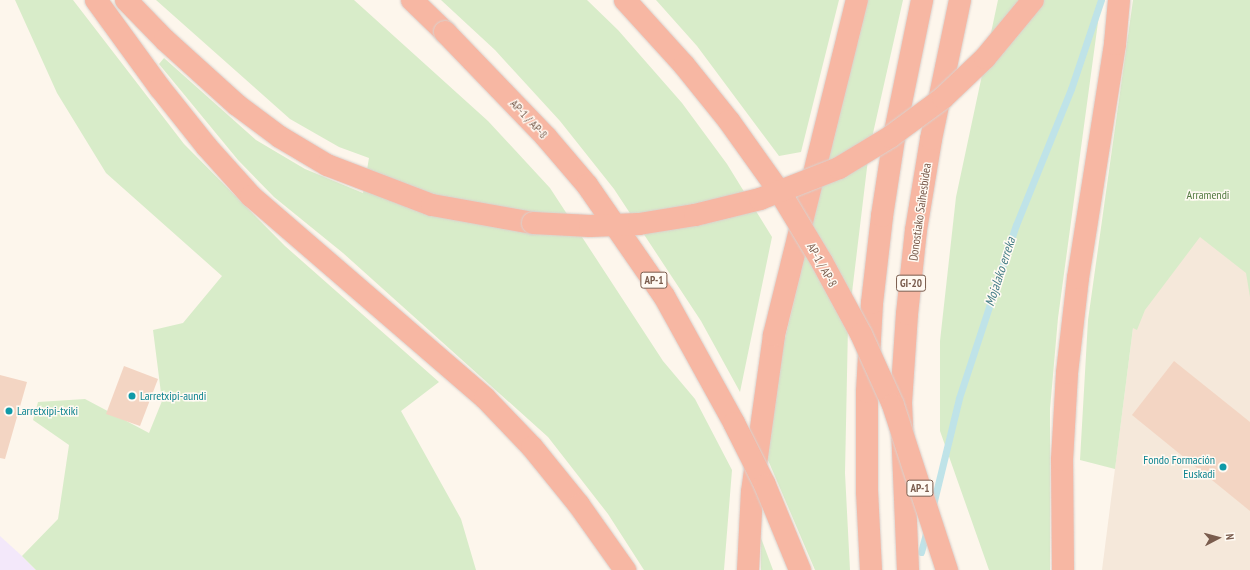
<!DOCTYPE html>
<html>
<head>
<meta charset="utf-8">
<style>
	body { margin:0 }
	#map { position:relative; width:1250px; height:570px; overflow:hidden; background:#fdf6ec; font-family:"PT Sans Narrow",sans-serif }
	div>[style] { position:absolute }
	.residential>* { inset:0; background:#f5e8da }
	.education>* { inset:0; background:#f3e8fa }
	.green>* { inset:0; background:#d8ecc9 }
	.stream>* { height:7px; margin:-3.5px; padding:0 3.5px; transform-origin:3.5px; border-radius:3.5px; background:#bfe3e8 }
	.building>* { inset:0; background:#f3d5c3 }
	.roads { filter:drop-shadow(0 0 1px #dad1cd) drop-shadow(0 0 1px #dad1cd) }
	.motorway>* { height:22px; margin:-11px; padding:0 11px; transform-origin:11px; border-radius:11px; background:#f7b7a3 }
	.bridges { filter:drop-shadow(0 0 1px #dad1cd) drop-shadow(0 0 1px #dad1cd) }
	.motorway-bridge>* { height:22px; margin:-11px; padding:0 11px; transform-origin:11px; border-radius:11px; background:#f7b7a3 }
	.dots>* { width:11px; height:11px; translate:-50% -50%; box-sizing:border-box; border:2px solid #fffaf3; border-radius:50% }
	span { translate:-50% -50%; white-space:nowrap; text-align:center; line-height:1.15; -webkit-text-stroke:3px #fffaf3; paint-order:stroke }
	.shield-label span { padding:1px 3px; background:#fffaf3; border:1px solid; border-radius:3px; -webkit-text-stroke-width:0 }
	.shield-label { font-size:11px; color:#7a5c4d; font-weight:700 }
	.street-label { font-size:12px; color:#7a5c4d }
	.park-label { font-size:12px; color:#537a41 }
	.culture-label { font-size:12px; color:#0d838f }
	.left { translate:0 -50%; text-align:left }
	.right { translate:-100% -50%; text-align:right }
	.water-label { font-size:13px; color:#437c86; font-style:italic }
	.north { position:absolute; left:1198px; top:518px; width:40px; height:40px; -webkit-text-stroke:3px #fffaf3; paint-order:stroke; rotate:84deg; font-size:11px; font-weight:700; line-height:16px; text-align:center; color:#7a5c4d }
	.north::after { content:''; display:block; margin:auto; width:14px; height:18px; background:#7a5c4d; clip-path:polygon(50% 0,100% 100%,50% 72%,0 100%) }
</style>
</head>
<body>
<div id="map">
	<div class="residential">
		<i style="clip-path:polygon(1250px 0,1250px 570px,1102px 570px,1133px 328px)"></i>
	</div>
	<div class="education">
		<i style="clip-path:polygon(0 536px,22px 556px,36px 570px,0 570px)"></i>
	</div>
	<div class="green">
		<i style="clip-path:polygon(15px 0,73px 0,184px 144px,285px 246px,439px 382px,401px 411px,461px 519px,476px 570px,36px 570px,22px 556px,58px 519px,69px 445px,33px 420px,38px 402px,85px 399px,149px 433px,162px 401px,153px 330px,183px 323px,222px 276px,106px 173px,57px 93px)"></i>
		<i style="clip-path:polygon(156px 0,354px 0,488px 121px,550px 188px,663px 361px,695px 399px,732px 470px,724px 570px,644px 570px,608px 514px,548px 437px,343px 253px,274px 197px,238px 160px,159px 64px,164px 58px,256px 140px,305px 169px,363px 193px,369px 158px,339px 147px,290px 119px)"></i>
		<i style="clip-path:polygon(441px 0,587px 0,618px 30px,682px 103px,727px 164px,772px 237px,740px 392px,701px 321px,614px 189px,560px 121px,495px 50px)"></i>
		<i style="clip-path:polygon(656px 0,839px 0,801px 152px,779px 156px,697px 46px)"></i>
		<i style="clip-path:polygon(867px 0,903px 0,869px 151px,848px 326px,845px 473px,850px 570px,815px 570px,765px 453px,783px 346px)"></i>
		<i style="clip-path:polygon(998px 0,1101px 0,1058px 318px,1050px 409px,1050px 570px,989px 570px,940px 431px,940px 341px,956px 197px)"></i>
		<i style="clip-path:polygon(1133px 0,1250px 0,1250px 297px,1246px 273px,1200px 237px,1145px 310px,1137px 330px,1133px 328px,1115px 469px,1080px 460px,1088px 320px)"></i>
		<i style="clip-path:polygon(761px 538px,773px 570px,761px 570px)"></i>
	</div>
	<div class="stream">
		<i style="left:933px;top:505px;width:110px;rotate:-76.3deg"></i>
		<i style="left:959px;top:398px;width:182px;rotate:-71.8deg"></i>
		<i style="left:1016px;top:225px;width:147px;rotate:-68deg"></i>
		<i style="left:1071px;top:89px;width:94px;rotate:-71.4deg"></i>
		<i style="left:921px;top:552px;width:24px;rotate:-75deg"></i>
	</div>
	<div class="building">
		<i style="clip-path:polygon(1174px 361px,1250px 422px,1250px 511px,1132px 415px)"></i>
		<i style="clip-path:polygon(124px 366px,158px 379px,140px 426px,106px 414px)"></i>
		<i style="clip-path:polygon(0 375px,27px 382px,5px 459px,0 458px)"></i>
	</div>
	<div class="roads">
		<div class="motorway">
			<i style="left:96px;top:0;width:109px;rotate:54deg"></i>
			<i style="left:160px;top:88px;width:75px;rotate:51.5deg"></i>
			<i style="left:207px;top:147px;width:66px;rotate:48.1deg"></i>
			<i style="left:251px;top:196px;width:309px;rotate:40.8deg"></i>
			<i style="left:485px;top:398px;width:68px;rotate:46.2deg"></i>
			<i style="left:532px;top:447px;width:75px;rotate:51deg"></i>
			<i style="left:579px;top:505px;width:80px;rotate:54.7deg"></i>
			<i style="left:126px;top:0;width:56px;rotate:45.7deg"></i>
			<i style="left:165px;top:40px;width:97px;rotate:42.1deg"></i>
			<i style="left:237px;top:105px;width:54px;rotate:36.7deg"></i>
			<i style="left:280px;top:137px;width:55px;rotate:30.8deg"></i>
			<i style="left:327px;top:165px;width:112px;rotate:20.9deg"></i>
			<i style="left:432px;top:205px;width:103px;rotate:10.1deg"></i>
			<i style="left:412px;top:0;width:46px;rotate:44.1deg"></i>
			<i style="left:748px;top:570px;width:78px;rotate:-87.1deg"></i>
			<i style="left:752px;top:492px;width:159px;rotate:-82deg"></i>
			<i style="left:774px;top:335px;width:345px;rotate:-76.1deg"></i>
			<i style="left:871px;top:570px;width:78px;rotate:-92.9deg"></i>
			<i style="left:867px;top:492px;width:100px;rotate:-90deg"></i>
			<i style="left:867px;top:392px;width:89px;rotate:-86.8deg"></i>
			<i style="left:872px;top:303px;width:88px;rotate:-83.4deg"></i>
			<i style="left:882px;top:216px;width:85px;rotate:-81.2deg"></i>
			<i style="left:895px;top:132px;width:135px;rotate:-78.4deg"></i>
			<i style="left:908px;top:570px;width:168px;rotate:-92.4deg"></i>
			<i style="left:901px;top:402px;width:88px;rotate:-86.1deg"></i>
			<i style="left:907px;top:314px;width:84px;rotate:-83.9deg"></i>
			<i style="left:916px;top:230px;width:92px;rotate:-80.6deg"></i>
			<i style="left:931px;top:139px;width:142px;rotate:-78.2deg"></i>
			<i style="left:1063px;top:570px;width:110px;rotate:-90.5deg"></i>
			<i style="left:1062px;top:460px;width:87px;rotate:-86.7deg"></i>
			<i style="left:1067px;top:373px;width:96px;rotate:-83.4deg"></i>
			<i style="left:1078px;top:278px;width:237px;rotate:-81deg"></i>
			<i style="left:1115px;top:44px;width:44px;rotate:-84.8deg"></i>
		</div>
	</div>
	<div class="bridges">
		<div class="motorway-bridge">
			<i style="left:625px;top:0;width:88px;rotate:47.8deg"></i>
			<i style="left:684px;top:65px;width:72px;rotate:51.2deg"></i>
			<i style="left:729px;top:121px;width:90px;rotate:54.5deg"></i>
			<i style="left:781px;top:194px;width:79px;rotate:58.9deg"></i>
			<i style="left:822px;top:262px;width:82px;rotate:61.6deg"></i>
			<i style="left:861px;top:334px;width:78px;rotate:65.7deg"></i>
			<i style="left:893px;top:405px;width:174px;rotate:71.9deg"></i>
			<i style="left:445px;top:32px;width:146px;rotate:46.1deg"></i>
			<i style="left:546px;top:137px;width:63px;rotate:49.5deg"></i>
			<i style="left:587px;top:185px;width:135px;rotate:55.3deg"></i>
			<i style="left:664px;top:296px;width:145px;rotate:61.1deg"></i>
			<i style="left:734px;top:423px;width:69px;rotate:63.4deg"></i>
			<i style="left:765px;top:485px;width:92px;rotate:67.6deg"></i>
			<i style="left:533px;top:223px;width:57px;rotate:3deg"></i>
			<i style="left:590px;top:226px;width:49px;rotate:-2.3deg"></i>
			<i style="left:639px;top:224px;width:57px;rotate:-9.1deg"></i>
			<i style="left:695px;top:215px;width:67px;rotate:-13.8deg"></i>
			<i style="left:760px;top:199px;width:85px;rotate:-21.4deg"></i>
			<i style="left:839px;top:168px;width:60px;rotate:-31.3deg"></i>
			<i style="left:890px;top:137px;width:66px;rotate:-36.3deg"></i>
			<i style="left:943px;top:98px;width:58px;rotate:-43.6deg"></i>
			<i style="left:985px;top:58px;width:75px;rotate:-50.4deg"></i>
		</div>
	</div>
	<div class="dots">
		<i style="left:132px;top:396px;background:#0f9aa8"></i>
		<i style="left:9px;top:411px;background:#0f9aa8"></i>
		<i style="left:1223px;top:467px;background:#0f9aa8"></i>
	</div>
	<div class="shield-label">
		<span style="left:654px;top:280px">AP-1</span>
		<span style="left:911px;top:283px">GI-20</span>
		<span style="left:920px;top:488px">AP-1</span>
	</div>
	<div class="street-label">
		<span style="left:529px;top:119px;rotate:47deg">AP-1 / AP-8</span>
		<span style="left:920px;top:212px;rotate:-82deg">Donostiako Saihesbidea</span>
		<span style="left:822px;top:265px;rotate:61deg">AP-1 / AP-8</span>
	</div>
	<div class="park-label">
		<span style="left:1208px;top:195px">Arramendi</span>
	</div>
	<div class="culture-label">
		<span class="left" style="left:140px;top:396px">Larretxipi-aundi</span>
		<span class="left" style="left:17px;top:411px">Larretxipi-txiki</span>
		<span class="right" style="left:1215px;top:467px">Fondo Formación<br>Euskadi</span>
	</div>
	<div class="water-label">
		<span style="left:1001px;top:272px;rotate:-72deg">Mojalako erreka</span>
	</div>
	<div class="north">N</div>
</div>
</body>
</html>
